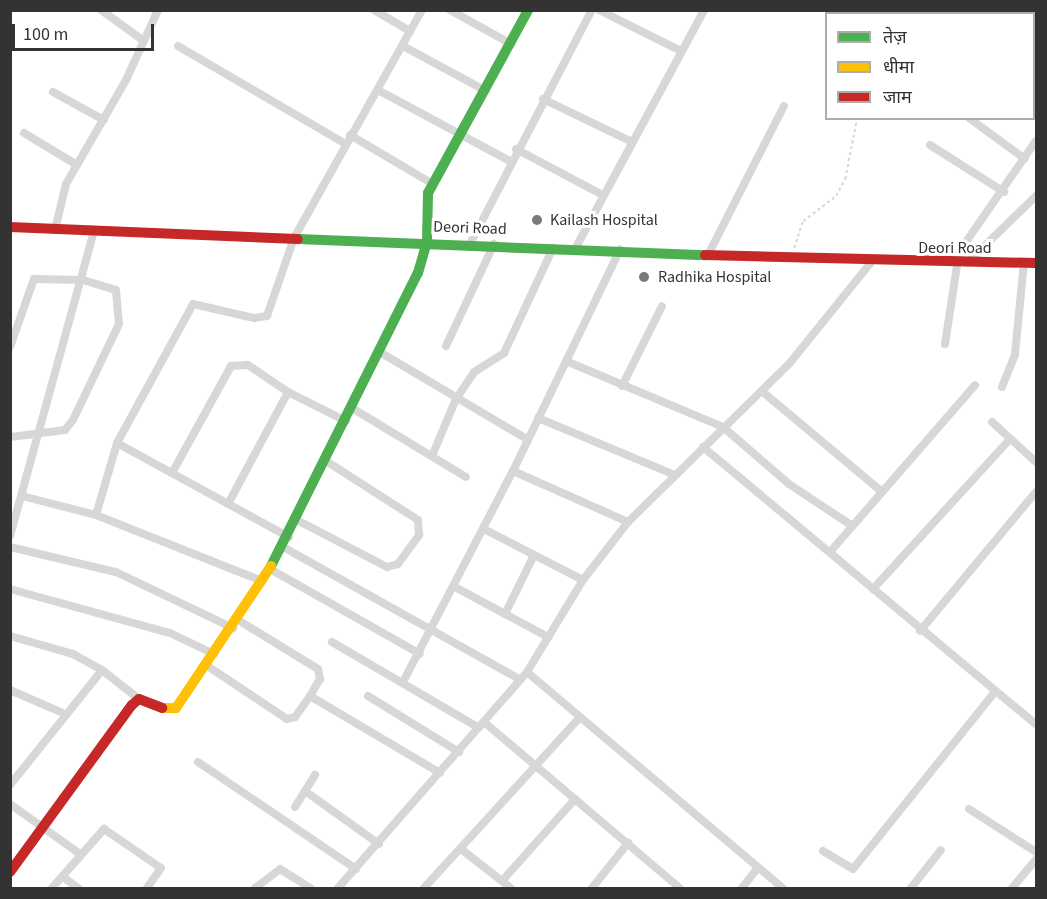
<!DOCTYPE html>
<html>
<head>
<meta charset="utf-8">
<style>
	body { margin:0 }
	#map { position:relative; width:1047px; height:899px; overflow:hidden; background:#fff; font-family:"Source Sans 3","Noto Sans Devanagari",sans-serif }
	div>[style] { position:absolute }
	.path>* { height:1.5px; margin-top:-0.75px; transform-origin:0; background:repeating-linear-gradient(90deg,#d6d6d6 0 3px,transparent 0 6px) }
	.street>* { height:8px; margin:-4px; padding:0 4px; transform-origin:4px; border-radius:4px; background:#d7d7d7 }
	.fast>* { height:10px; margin:-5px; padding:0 5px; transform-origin:5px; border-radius:5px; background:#4caf50 }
	.slow>* { height:10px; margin:-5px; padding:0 5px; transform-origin:5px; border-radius:5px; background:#ffc107 }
	.jam>* { height:10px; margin:-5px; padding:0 5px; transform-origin:5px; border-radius:5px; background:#c62828 }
	.dots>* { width:16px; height:16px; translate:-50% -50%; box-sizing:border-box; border:3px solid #fff; border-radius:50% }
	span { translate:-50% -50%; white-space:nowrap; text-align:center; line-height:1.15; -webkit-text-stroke:6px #fff; paint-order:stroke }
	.poi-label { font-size:16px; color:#333 }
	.left { translate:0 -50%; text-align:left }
	.street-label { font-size:16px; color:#333 }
	.frame { position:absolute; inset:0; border:12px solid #333; pointer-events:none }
	.legend { position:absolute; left:825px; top:12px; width:210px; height:108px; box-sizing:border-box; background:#fff; border:2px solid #adadad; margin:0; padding:8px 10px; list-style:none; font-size:18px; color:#333 }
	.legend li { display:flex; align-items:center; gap:12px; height:30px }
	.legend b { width:30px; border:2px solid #adadad }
	.scale { position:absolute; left:12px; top:24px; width:142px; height:27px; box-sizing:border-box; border:3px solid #333; border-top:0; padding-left:8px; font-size:18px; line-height:21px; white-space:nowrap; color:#333; -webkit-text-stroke:4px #fff; paint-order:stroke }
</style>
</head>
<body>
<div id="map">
	<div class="path">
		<i style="left:873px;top:14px;width:4px;rotate:-90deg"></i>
		<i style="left:794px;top:248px;width:28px;rotate:-72deg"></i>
		<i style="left:803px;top:221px;width:41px;rotate:-37.1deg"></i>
		<i style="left:836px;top:196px;width:19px;rotate:-62deg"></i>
		<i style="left:845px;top:179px;width:62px;rotate:-78.9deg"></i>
	</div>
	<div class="street">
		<i style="left:101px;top:10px;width:53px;rotate:35.8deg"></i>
		<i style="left:374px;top:10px;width:42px;rotate:30.3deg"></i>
		<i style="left:450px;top:10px;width:70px;rotate:29.1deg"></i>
		<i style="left:599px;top:10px;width:92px;rotate:26.6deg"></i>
		<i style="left:1013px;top:14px;width:4px;rotate:-63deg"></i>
		<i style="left:178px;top:46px;width:194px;rotate:30.3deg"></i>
		<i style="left:403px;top:46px;width:94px;rotate:28.5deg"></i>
		<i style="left:378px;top:90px;width:150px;rotate:28.3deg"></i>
		<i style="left:53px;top:92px;width:58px;rotate:28.8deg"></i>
		<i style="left:543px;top:99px;width:97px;rotate:25.8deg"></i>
		<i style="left:969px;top:118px;width:69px;rotate:36.2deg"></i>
		<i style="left:24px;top:133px;width:62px;rotate:31.1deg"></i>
		<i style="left:350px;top:135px;width:96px;rotate:30.6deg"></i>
		<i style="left:930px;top:145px;width:88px;rotate:32.4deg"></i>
		<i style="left:516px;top:149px;width:96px;rotate:27.9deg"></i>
		<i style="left:55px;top:230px;width:47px;rotate:-76.6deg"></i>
		<i style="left:66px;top:184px;width:120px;rotate:-60deg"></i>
		<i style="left:126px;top:80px;width:77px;rotate:-65.4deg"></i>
		<i style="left:471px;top:242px;width:262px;rotate:-62.5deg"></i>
		<i style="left:575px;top:249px;width:272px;rotate:-61.6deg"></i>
		<i style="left:709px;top:253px;width:165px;rotate:-63deg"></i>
		<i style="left:967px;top:263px;width:96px;rotate:-44.2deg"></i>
		<i style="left:945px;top:344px;width:93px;rotate:-81.3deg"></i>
		<i style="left:959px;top:252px;width:135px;rotate:-55.3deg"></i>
		<i style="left:446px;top:346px;width:113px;rotate:-64.8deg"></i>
		<i style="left:10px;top:347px;width:72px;rotate:-70.6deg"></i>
		<i style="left:34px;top:279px;width:49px;rotate:1.2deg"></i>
		<i style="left:83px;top:280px;width:34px;rotate:17deg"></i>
		<i style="left:116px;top:290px;width:34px;rotate:85deg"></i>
		<i style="left:119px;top:324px;width:106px;rotate:115.6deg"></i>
		<i style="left:73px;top:420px;width:13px;rotate:129deg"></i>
		<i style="left:65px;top:430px;width:55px;rotate:172.7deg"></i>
		<i style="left:378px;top:351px;width:173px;rotate:30.6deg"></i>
		<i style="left:566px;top:361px;width:170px;rotate:22.8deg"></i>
		<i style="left:723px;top:427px;width:87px;rotate:40.8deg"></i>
		<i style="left:789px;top:484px;width:74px;rotate:33.5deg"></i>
		<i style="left:622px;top:386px;width:89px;rotate:-63.4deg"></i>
		<i style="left:1002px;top:387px;width:35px;rotate:-68deg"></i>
		<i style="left:1015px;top:354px;width:91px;rotate:-84.4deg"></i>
		<i style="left:763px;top:392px;width:155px;rotate:40deg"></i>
		<i style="left:352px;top:408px;width:133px;rotate:31.2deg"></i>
		<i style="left:538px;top:418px;width:148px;rotate:22.6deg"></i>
		<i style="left:992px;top:422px;width:59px;rotate:42.3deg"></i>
		<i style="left:117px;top:443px;width:196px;rotate:28.7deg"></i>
		<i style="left:703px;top:447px;width:433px;rotate:39.8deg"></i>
		<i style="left:432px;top:456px;width:62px;rotate:-67.2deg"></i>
		<i style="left:456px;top:399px;width:32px;rotate:-56deg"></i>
		<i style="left:474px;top:372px;width:36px;rotate:-32deg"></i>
		<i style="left:504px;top:353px;width:116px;rotate:-65deg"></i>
		<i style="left:513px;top:471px;width:246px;rotate:-64.2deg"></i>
		<i style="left:172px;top:473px;width:122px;rotate:-61.1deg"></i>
		<i style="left:231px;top:366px;width:17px;rotate:-3deg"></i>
		<i style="left:248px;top:365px;width:48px;rotate:34deg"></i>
		<i style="left:22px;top:496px;width:76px;rotate:14.4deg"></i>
		<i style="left:96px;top:515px;width:179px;rotate:21.7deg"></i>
		<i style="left:228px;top:504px;width:127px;rotate:-61.8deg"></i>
		<i style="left:288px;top:392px;width:65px;rotate:26.6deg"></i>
		<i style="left:96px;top:515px;width:75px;rotate:-73.7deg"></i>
		<i style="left:117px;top:443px;width:158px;rotate:-61.3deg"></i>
		<i style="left:193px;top:304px;width:63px;rotate:12.9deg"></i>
		<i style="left:254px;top:318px;width:13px;rotate:-9deg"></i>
		<i style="left:267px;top:316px;width:83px;rotate:-70.9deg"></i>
		<i style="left:294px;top:238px;width:261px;rotate:-60.7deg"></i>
		<i style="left:297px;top:520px;width:102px;rotate:27.6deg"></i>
		<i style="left:387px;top:567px;width:11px;rotate:-15deg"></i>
		<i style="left:398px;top:564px;width:36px;rotate:-54deg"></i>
		<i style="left:419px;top:535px;width:15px;rotate:-94deg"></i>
		<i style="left:418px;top:520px;width:109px;rotate:-147.3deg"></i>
		<i style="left:484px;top:529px;width:111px;rotate:27.3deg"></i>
		<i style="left:10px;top:536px;width:316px;rotate:-74.6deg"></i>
		<i style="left:10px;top:547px;width:109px;rotate:13.3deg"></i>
		<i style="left:116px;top:572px;width:130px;rotate:25.6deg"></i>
		<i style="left:283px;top:547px;width:270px;rotate:29.2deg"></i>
		<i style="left:830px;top:552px;width:221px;rotate:-49deg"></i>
		<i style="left:270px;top:569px;width:172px;rotate:29.5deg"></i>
		<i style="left:455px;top:587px;width:106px;rotate:28.3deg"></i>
		<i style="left:10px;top:589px;width:166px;rotate:15.4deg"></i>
		<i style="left:170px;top:633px;width:49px;rotate:25.5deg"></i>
		<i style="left:873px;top:589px;width:203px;rotate:-47.6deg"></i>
		<i style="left:505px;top:614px;width:66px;rotate:-63.8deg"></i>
		<i style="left:920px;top:631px;width:181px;rotate:-50.2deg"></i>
		<i style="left:10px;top:636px;width:66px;rotate:15.9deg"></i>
		<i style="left:73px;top:654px;width:33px;rotate:29deg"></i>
		<i style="left:332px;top:642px;width:170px;rotate:30.3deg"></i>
		<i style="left:206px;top:665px;width:97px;rotate:33.7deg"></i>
		<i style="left:287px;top:719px;width:8px;rotate:-14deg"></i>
		<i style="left:295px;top:717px;width:26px;rotate:-54deg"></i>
		<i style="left:310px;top:696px;width:20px;rotate:-60deg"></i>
		<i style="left:320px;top:679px;width:10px;rotate:-101deg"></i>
		<i style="left:318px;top:669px;width:94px;rotate:-148.5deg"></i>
		<i style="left:527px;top:672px;width:335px;rotate:40.2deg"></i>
		<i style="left:403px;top:682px;width:238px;rotate:-62.5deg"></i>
		<i style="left:513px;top:471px;width:126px;rotate:23.9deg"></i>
		<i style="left:10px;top:690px;width:58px;rotate:23.5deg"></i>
		<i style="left:310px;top:696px;width:151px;rotate:30.6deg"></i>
		<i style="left:368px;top:696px;width:107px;rotate:31.6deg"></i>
		<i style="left:484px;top:722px;width:257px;rotate:40.3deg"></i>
		<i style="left:198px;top:762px;width:191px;rotate:34.1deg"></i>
		<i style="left:10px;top:785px;width:147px;rotate:-51.3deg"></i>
		<i style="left:102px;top:670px;width:47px;rotate:38.1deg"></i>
		<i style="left:305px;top:791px;width:91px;rotate:35.6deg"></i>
		<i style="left:10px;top:804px;width:86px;rotate:35.5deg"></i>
		<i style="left:295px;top:807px;width:38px;rotate:-58deg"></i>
		<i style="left:969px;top:809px;width:80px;rotate:32.7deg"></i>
		<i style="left:461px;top:849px;width:63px;rotate:38deg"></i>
		<i style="left:823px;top:851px;width:35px;rotate:31deg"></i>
		<i style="left:853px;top:869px;width:227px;rotate:-51.3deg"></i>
		<i style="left:63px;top:877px;width:19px;rotate:36deg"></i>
		<i style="left:502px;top:881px;width:110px;rotate:-48.3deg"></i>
		<i style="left:52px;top:888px;width:79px;rotate:-48.6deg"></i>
		<i style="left:104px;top:829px;width:69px;rotate:34.4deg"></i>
		<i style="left:161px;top:868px;width:24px;rotate:125deg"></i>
		<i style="left:255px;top:888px;width:31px;rotate:-37deg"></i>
		<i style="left:280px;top:869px;width:36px;rotate:32deg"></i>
		<i style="left:338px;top:888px;width:287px;rotate:-48.8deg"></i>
		<i style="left:527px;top:672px;width:108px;rotate:-58.7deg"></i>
		<i style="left:583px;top:580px;width:73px;rotate:-52.2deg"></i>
		<i style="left:628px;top:522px;width:226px;rotate:-44.5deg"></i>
		<i style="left:789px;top:364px;width:132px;rotate:-51.1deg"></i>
		<i style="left:424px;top:888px;width:231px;rotate:-47.6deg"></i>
		<i style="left:592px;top:888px;width:58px;rotate:-51.3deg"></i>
		<i style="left:742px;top:888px;width:24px;rotate:-52deg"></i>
		<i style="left:911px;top:888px;width:48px;rotate:-51.7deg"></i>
		<i style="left:1012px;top:888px;width:38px;rotate:-50deg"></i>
	</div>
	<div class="fast">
		<i style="left:298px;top:239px;width:407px;rotate:2.3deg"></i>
		<i style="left:271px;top:566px;width:328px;rotate:-63.4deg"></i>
		<i style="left:418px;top:273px;width:33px;rotate:-74deg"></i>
		<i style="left:427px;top:241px;width:48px;rotate:-88.8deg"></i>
		<i style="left:428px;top:193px;width:209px;rotate:-61.3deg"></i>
	</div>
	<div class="slow">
		<i style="left:162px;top:708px;width:14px"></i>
		<i style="left:176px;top:708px;width:171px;rotate:-56.2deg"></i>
	</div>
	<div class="jam">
		<i style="left:10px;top:227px;width:288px;rotate:2.4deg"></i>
		<i style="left:705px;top:255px;width:331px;rotate:1.4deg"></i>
		<i style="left:10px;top:872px;width:207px;rotate:-53.9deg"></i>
		<i style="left:132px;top:705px;width:9px;rotate:-41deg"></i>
		<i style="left:139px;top:699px;width:25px;rotate:21deg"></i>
	</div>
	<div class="dots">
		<i style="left:537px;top:220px;background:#7a7a7a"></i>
		<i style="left:644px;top:277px;background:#7a7a7a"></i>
	</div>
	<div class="poi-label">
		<span class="left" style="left:550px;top:220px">Kailash Hospital</span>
		<span class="left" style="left:658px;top:277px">Radhika Hospital</span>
	</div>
	<div class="street-label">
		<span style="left:470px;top:228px;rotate:2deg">Deori Road</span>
		<span style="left:955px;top:248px">Deori Road</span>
	</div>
	<div class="frame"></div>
	<ul class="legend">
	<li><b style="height:8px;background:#4caf50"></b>तेज़</li>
	<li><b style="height:8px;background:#ffc107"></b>धीमा</li>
	<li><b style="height:8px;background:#c62828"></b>जाम</li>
	</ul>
	<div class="scale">100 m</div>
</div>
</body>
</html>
